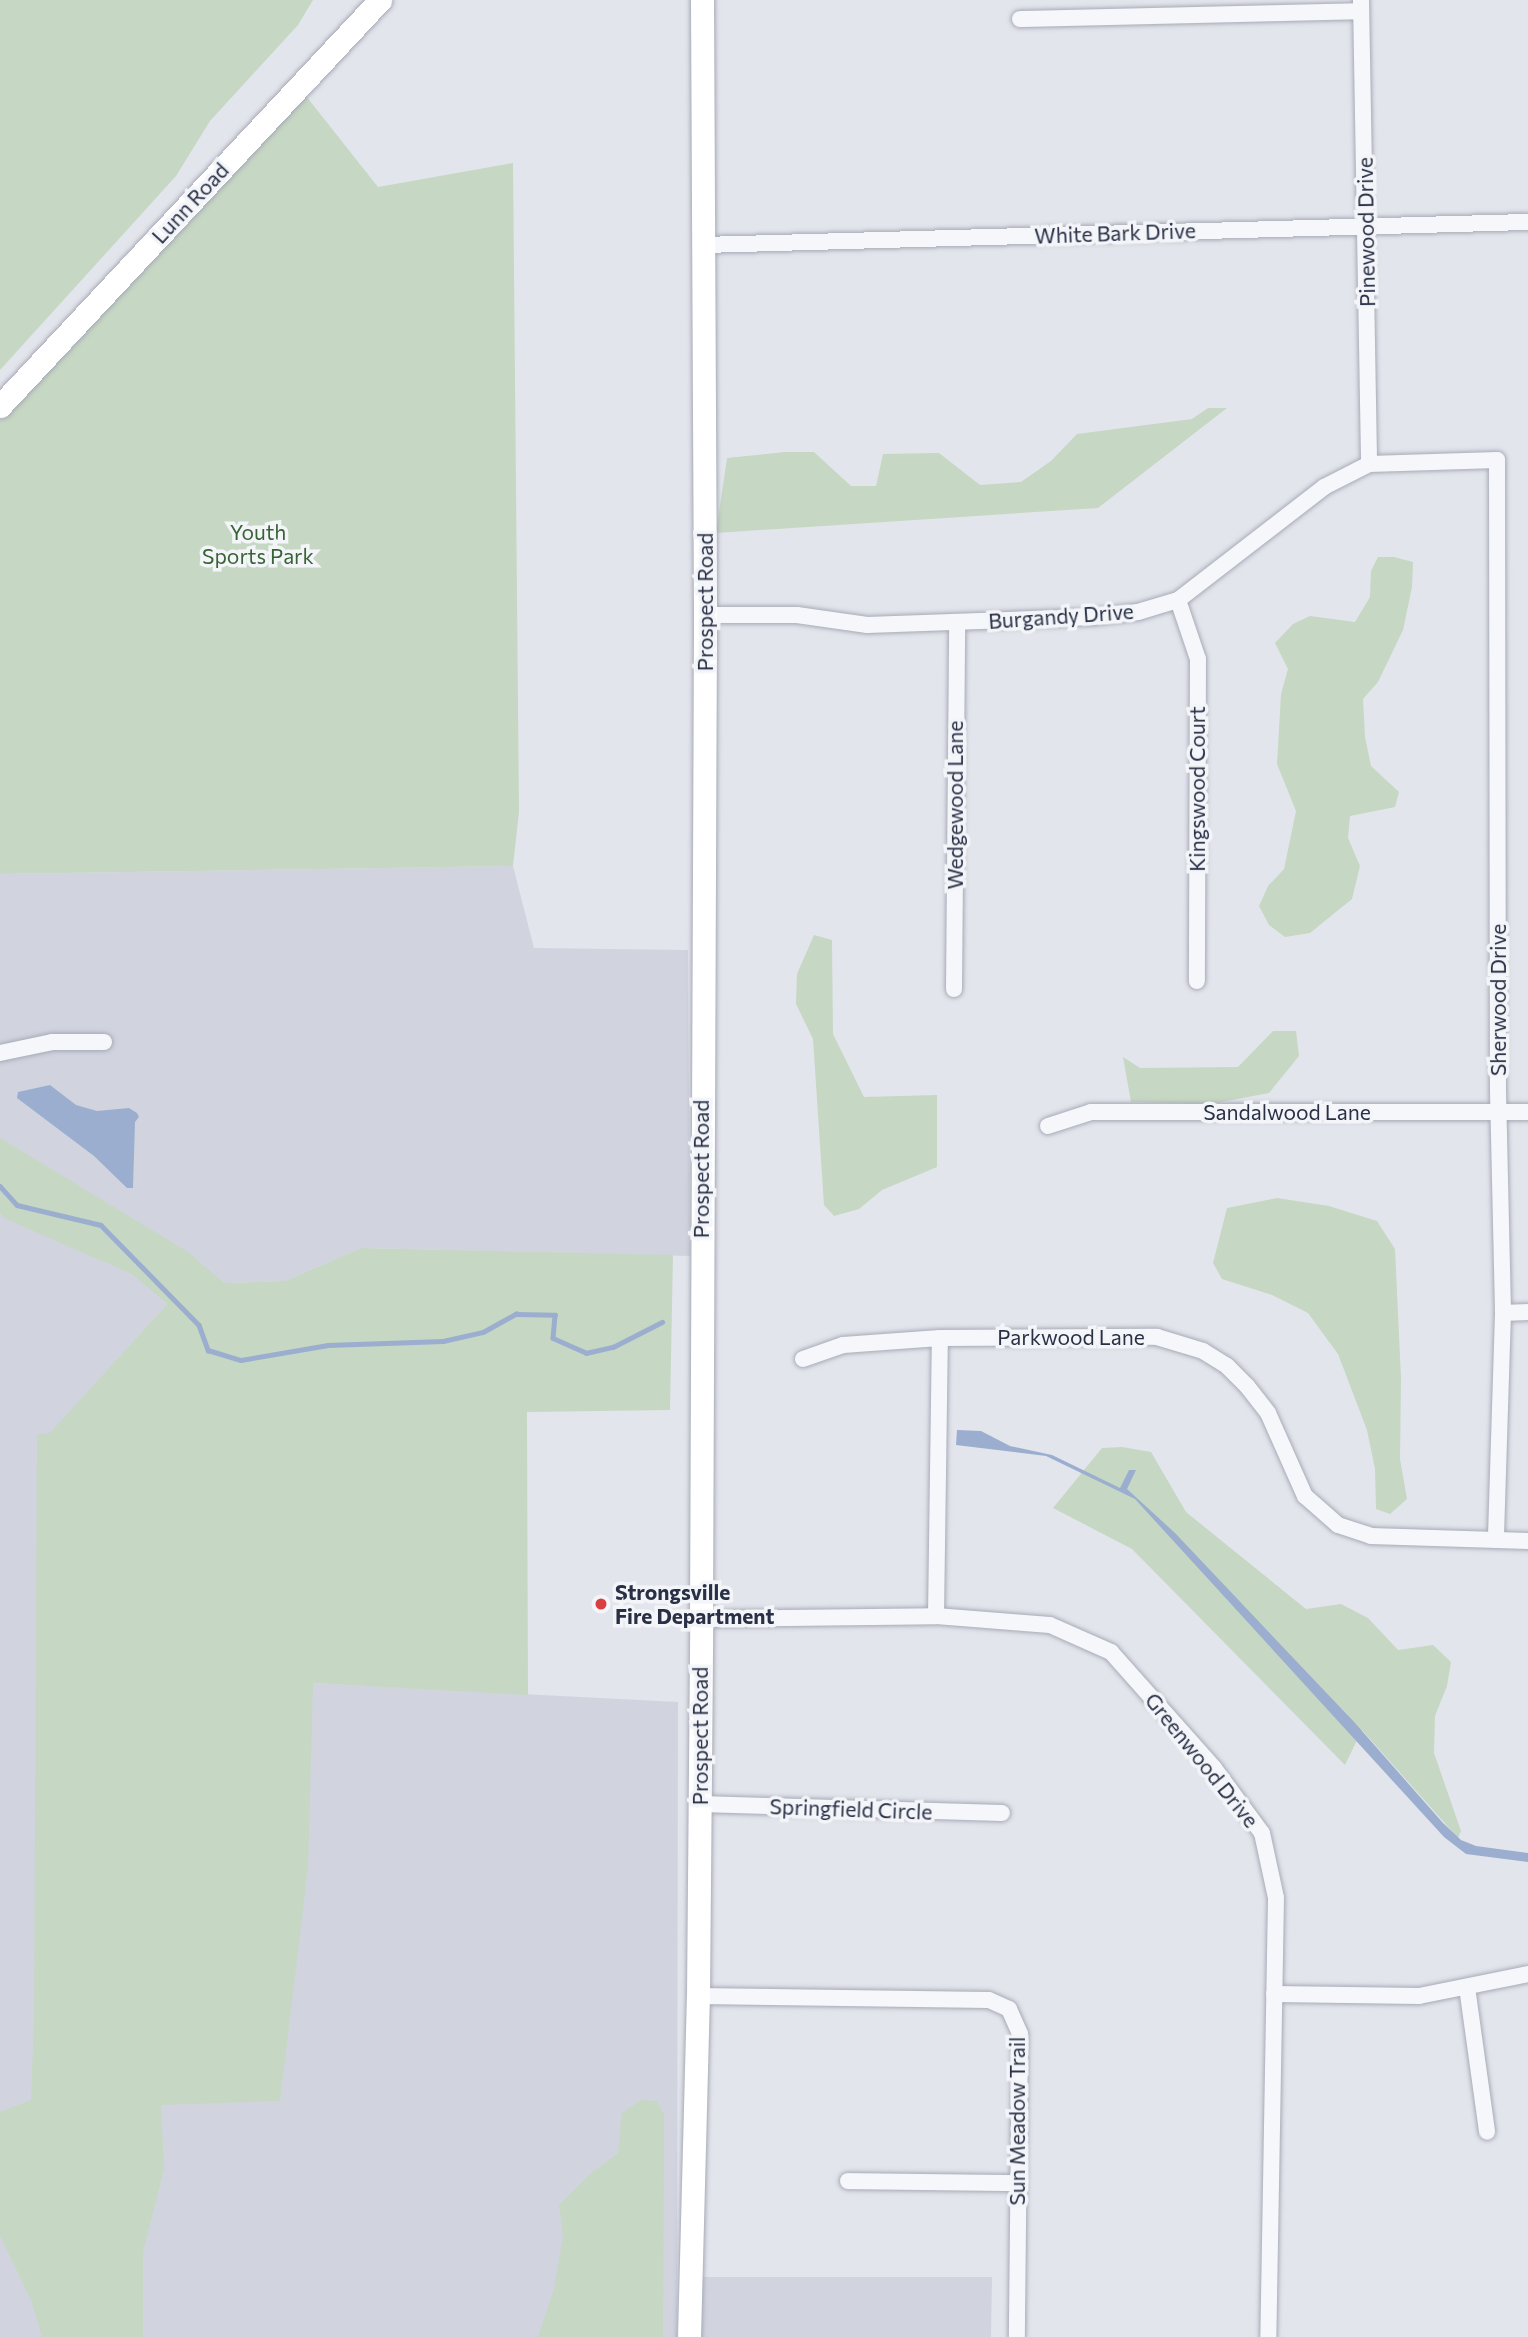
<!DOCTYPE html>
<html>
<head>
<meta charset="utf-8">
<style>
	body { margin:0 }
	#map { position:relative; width:1528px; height:2337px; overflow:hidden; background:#e3e5ec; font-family:Commissioner,sans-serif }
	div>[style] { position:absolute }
	.built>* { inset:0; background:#d1d4df }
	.green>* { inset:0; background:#c6d7c3 }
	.water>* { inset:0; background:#9baecf }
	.stream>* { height:4.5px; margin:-2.25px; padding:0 2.25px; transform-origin:2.25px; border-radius:2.25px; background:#9baecf }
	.roads { filter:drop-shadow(0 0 2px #a7abb7) drop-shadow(0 0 2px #a7abb7) }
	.street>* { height:16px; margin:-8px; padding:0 8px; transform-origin:8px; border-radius:8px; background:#f6f7fa }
	.secondary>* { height:23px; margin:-11.5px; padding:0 11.5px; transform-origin:11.5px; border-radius:11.5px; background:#fff }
	.dots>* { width:19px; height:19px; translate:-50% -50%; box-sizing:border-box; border:4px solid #f3f5f9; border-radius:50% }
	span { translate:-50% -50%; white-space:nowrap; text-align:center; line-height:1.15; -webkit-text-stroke:7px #f3f5f9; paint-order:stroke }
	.street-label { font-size:21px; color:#293046 }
	.park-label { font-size:21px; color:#386435 }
	.poi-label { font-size:21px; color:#293046; font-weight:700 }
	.left { translate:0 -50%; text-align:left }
</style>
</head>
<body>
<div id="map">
	<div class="built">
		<i style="clip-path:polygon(513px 866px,534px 948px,688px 950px,690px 1256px,361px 1248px,285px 1281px,203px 1284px,134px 1274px,167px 1304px,51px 1433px,313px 1683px,678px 1702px,677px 2337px,0 2337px,0 874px)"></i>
		<i style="clip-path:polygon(699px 2277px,992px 2277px,991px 2337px,697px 2337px)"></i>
	</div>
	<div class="green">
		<i style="clip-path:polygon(0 0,313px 0,298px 25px,210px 121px,176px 176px,0 370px)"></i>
		<i style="clip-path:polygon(302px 91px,378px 187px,513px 163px,519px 812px,513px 866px,0 874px,0 414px)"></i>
		<i style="clip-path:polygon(1208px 408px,1227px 408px,1098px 508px,716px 533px,727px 458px,785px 452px,814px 452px,851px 486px,876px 486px,883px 454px,939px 453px,980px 485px,1021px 482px,1051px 461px,1077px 434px,1192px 419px)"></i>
		<i style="clip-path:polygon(1378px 557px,1394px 557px,1413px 562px,1412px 587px,1403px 630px,1378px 682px,1363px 699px,1365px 737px,1371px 766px,1399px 792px,1395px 807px,1350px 816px,1348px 838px,1360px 866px,1352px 899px,1310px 933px,1285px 937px,1269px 925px,1259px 906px,1268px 886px,1284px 869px,1296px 811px,1277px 764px,1281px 694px,1288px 669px,1275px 643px,1293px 624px,1310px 616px,1355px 622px,1370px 597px,1371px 571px)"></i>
		<i style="clip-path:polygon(814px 935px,832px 940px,833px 1034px,864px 1097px,937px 1095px,937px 1167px,882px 1190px,859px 1209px,834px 1216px,824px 1205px,813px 1039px,796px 1004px,797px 974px)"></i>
		<i style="clip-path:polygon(1273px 1031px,1296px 1031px,1299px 1056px,1269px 1093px,1211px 1104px,1131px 1102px,1123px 1057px,1140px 1068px,1238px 1067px)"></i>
		<i style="clip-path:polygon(0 1138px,188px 1252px,224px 1283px,285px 1281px,361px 1248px,673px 1255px,670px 1410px,527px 1412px,528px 1695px,313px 1683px,308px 1868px,280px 2101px,161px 2105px,164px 2169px,143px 2252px,143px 2337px,42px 2337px,31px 2300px,0 2236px,0 2112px,31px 2100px,34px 2020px,37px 1435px,50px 1433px,167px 1304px,132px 1274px,6px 1219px,0 1213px)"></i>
		<i style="clip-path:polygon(1277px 1198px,1329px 1206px,1377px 1221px,1395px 1249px,1401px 1378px,1400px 1459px,1407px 1499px,1390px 1514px,1376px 1509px,1375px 1469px,1367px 1430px,1338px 1354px,1308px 1313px,1272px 1295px,1222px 1279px,1213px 1263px,1227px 1208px)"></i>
		<i style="clip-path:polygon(1122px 1447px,1151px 1452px,1186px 1512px,1306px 1609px,1341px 1604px,1368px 1618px,1398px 1650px,1433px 1645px,1451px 1662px,1447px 1686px,1435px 1716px,1434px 1753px,1461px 1831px,1458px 1838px,1362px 1730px,1345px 1765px,1132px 1549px,1053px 1508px,1102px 1448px)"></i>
		<i style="clip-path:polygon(641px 2100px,657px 2101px,664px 2115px,663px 2337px,538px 2337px,554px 2289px,563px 2236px,559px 2205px,590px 2174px,618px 2153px,622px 2113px)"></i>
	</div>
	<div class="water">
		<i style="clip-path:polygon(50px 1085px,76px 1105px,97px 1111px,129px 1108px,137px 1113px,139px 1117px,135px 1122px,133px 1188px,127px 1188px,94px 1156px,17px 1098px,18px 1092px)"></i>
		<i style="clip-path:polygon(957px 1430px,981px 1431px,1010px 1446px,1052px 1455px,1120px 1488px,1129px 1470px,1136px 1470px,1127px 1489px,1175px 1533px,1263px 1626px,1355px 1723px,1443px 1823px,1461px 1840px,1476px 1846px,1528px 1853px,1528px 1862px,1466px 1854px,1444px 1837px,1135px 1499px,1046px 1456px,956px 1445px)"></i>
	</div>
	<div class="stream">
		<i style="left:0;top:1186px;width:25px;rotate:48deg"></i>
		<i style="left:17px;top:1205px;width:86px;rotate:13.4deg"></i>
		<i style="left:101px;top:1225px;width:140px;rotate:45.6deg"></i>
		<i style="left:199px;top:1325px;width:27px;rotate:70deg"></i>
		<i style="left:208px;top:1350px;width:34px;rotate:17deg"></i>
		<i style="left:241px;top:1360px;width:88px;rotate:-9.8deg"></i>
		<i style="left:328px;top:1345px;width:115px;rotate:-2deg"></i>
		<i style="left:443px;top:1341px;width:41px;rotate:-12.7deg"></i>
		<i style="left:483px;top:1332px;width:38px;rotate:-29deg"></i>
		<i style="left:516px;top:1314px;width:39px;rotate:1deg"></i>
		<i style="left:555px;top:1315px;width:23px;rotate:95deg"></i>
		<i style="left:553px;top:1338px;width:36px;rotate:24deg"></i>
		<i style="left:586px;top:1353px;width:28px;rotate:-13deg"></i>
		<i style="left:613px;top:1347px;width:55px;rotate:-27deg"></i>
	</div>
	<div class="roads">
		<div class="street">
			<i style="left:1361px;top:0;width:464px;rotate:89deg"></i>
			<i style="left:1020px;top:19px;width:341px;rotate:-1.3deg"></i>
			<i style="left:703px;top:245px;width:825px;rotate:-1.6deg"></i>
			<i style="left:1178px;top:600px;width:62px;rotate:71.3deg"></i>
			<i style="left:1198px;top:659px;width:322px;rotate:90.2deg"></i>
			<i style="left:705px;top:615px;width:92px"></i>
			<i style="left:797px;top:615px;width:71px;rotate:8.1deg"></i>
			<i style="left:867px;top:625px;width:226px;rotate:-2deg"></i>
			<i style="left:1093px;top:617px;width:45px;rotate:-6.3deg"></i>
			<i style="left:1138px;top:612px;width:42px;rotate:-16.7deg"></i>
			<i style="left:1178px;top:600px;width:185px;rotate:-37.7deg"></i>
			<i style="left:1324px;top:487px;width:51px;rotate:-27.1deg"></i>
			<i style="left:1369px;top:464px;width:128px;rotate:-1.8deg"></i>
			<i style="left:1497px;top:460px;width:631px;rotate:89.91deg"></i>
			<i style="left:1498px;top:1091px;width:222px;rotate:88.7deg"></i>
			<i style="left:1503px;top:1313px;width:227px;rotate:91.8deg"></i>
			<i style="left:954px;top:989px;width:367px;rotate:-89.5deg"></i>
			<i style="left:0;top:1053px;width:53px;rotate:-11.9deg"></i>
			<i style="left:52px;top:1042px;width:52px"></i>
			<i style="left:1048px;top:1126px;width:45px;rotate:-18deg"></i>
			<i style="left:1091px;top:1112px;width:437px"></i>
			<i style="left:1503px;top:1313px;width:25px;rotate:-2deg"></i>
			<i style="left:803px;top:1359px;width:42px;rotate:-19.3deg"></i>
			<i style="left:843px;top:1345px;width:97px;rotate:-4.1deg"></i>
			<i style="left:940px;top:1338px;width:217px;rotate:-0.3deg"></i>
			<i style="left:1157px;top:1337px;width:48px;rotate:16.9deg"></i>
			<i style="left:1203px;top:1351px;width:28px;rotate:32deg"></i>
			<i style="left:1227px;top:1366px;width:28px;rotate:45deg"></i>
			<i style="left:1247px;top:1386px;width:34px;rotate:52deg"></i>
			<i style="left:1268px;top:1413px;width:91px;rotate:66deg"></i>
			<i style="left:1305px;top:1496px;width:44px;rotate:41.3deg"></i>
			<i style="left:1338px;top:1525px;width:35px;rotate:18deg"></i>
			<i style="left:1371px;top:1536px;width:157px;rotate:1.8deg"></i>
			<i style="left:936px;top:1616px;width:278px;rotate:-89.2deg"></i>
			<i style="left:701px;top:1619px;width:235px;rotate:-0.7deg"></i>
			<i style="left:936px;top:1616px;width:114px;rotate:4.5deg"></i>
			<i style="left:1050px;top:1625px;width:67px;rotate:23.9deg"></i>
			<i style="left:1111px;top:1652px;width:155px;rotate:48.4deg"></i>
			<i style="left:1214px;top:1768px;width:81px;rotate:53.6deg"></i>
			<i style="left:1262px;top:1833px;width:66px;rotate:77.8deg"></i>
			<i style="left:1276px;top:1898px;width:439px;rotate:91deg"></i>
			<i style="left:700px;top:1804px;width:302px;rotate:1.7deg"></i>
			<i style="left:1467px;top:1987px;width:146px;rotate:82.1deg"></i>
			<i style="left:1274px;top:1994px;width:145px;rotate:0.8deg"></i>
			<i style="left:1419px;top:1996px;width:111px;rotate:-11.4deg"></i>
			<i style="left:698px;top:1996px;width:291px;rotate:0.8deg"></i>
			<i style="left:989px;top:2000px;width:22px;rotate:24deg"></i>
			<i style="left:1009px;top:2009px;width:27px;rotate:66deg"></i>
			<i style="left:1020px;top:2034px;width:303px;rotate:90.6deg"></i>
			<i style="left:848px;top:2181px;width:169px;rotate:0.7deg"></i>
		</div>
		<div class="secondary">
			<i style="left:0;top:406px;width:556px;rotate:-46.89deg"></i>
			<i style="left:689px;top:2337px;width:341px;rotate:-88.5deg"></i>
			<i style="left:698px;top:1996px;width:377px;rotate:-89.5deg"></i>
			<i style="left:701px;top:1619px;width:1004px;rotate:-89.77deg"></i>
			<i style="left:705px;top:615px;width:615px;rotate:-90.28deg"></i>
		</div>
	</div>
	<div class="dots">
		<i style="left:601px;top:1604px;background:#db3e42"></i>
	</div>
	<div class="street-label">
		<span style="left:190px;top:203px;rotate:-47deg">Lunn Road</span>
		<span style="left:1366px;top:232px;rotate:-91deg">Pinewood Drive</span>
		<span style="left:1115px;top:233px;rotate:-2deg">White Bark Drive</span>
		<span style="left:705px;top:602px;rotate:-90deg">Prospect Road</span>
		<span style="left:1061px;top:616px;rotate:-4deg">Burgandy Drive</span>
		<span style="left:1197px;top:789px;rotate:-90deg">Kingswood Court</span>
		<span style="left:955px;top:805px;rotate:-90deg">Wedgewood Lane</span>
		<span style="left:1498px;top:1000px;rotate:-90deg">Sherwood Drive</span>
		<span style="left:1287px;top:1112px">Sandalwood Lane</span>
		<span style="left:701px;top:1169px;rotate:-90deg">Prospect Road</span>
		<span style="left:1071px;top:1337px">Parkwood Lane</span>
		<span style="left:700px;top:1736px;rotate:-90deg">Prospect Road</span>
		<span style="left:1202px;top:1760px;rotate:51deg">Greenwood Drive</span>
		<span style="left:851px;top:1809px;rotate:2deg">Springfield Circle</span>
		<span style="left:1017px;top:2121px;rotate:-90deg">Sun Meadow Trail</span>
	</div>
	<div class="park-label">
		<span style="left:258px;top:544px">Youth<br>Sports Park</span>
	</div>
	<div class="poi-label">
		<span class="left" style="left:615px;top:1604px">Strongsville<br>Fire Department</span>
	</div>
</div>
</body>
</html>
